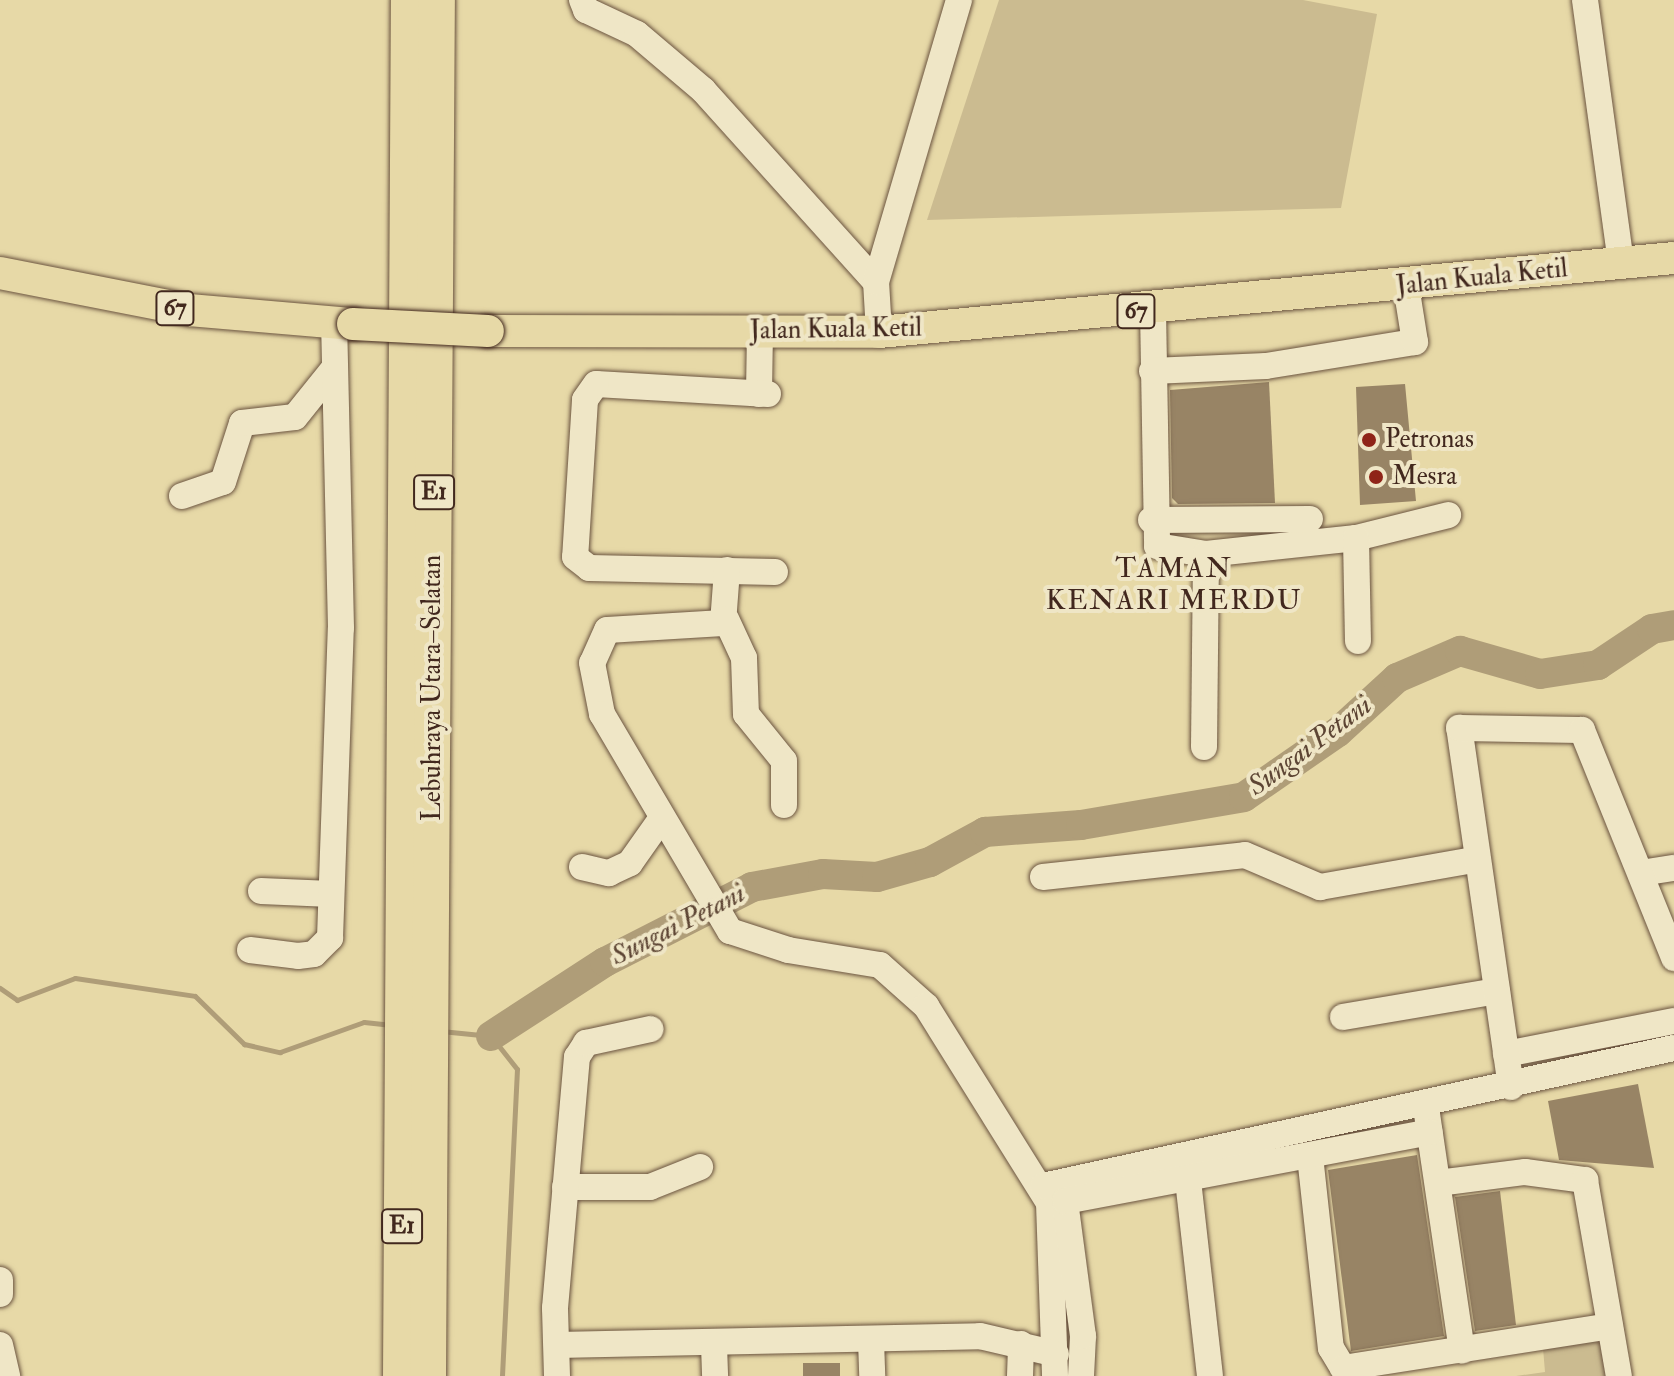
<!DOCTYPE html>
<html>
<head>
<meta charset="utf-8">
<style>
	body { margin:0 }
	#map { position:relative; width:1674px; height:1376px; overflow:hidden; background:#e7d9a7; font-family:"IM FELL Double Pica",serif }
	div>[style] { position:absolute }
	.green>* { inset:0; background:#cbbb90 }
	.stream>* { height:5px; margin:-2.5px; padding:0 2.5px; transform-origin:2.5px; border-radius:2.5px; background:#af9d78 }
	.river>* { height:30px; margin:-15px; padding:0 15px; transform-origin:15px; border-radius:15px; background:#af9d78 }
	.building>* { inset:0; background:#988465 }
	.roads { filter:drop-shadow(0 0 2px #6b5440) drop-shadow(0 0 2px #6b5440) }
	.minor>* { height:26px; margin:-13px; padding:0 13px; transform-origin:13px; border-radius:13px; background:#efe6c6 }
	.major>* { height:32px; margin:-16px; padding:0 16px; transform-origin:16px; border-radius:16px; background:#e7d9a7 }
	.highway>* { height:36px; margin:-18px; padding:0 18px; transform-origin:18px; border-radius:18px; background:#e7d9a7 }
	.bridges { filter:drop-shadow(0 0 2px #42281e) drop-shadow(0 0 2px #42281e) }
	.major-bridge>* { height:32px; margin:-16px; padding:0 16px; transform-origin:16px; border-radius:16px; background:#e7d9a7 }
	.dots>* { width:22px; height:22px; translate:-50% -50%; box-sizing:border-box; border:4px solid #efe6c6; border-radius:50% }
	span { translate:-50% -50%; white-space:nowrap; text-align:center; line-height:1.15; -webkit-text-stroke:8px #efe6c6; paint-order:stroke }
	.shield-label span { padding:2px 6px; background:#efe6c6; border:2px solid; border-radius:6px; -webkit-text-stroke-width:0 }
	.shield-label { font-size:24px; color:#42281e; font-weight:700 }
	.street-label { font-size:26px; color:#42281e }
	.poi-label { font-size:26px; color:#42281e }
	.left { translate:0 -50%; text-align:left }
	.neighbourhood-label { font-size:28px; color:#42281e; letter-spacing:2px }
	.water-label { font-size:28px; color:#5d4534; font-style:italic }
</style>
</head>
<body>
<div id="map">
	<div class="green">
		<i style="clip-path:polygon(999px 0,1303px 0,1377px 14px,1341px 208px,927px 220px)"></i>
		<i style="clip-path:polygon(1588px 1338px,1602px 1344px,1607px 1376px,1516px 1376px,1545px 1372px,1543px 1348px)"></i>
	</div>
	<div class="stream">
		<i style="left:0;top:988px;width:21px;rotate:35deg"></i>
		<i style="left:17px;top:1000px;width:62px;rotate:-20.8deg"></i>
		<i style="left:75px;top:978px;width:121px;rotate:8.5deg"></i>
		<i style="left:195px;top:996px;width:69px;rotate:44.4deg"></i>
		<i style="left:244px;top:1044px;width:37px;rotate:13deg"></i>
		<i style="left:280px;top:1052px;width:89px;rotate:-19.7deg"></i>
		<i style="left:364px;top:1022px;width:28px;rotate:6deg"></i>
		<i style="left:441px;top:1031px;width:50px;rotate:5.7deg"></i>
		<i style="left:491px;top:1036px;width:42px;rotate:51.8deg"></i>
		<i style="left:517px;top:1069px;width:307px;rotate:92.8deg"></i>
	</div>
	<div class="river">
		<i style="left:491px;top:1036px;width:136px;rotate:-33deg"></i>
		<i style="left:605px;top:962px;width:165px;rotate:-27deg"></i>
		<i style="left:752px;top:887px;width:72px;rotate:-10.4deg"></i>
		<i style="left:823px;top:874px;width:54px;rotate:3.2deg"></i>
		<i style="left:877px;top:877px;width:55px;rotate:-15.8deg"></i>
		<i style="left:930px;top:862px;width:63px;rotate:-28.6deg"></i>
		<i style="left:985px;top:832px;width:96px;rotate:-4.2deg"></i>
		<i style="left:1081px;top:825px;width:165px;rotate:-9.7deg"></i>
		<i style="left:1244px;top:797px;width:114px;rotate:-34.7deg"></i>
		<i style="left:1338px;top:732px;width:80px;rotate:-42.5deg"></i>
		<i style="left:1397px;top:678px;width:69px;rotate:-23.2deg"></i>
		<i style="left:1460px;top:651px;width:83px;rotate:16deg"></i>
		<i style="left:1540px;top:674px;width:59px;rotate:-8.8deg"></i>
		<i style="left:1598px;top:665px;width:65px;rotate:-33.7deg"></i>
		<i style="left:1652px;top:629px;width:22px;rotate:-10deg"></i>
	</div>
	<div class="building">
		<i style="clip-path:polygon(1269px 382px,1275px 503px,1178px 504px,1172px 498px,1170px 390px)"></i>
		<i style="clip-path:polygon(1405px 384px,1416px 501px,1360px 505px,1356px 387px)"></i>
		<i style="clip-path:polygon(1638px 1084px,1654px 1168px,1559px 1160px,1548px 1101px)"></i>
		<i style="clip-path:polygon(1417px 1155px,1444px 1336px,1351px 1351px,1328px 1170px)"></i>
		<i style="clip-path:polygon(1500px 1191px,1516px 1325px,1475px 1331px,1455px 1197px)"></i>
		<i style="clip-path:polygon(803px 1363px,840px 1363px,840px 1376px,803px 1376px)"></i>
	</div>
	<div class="roads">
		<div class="minor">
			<i style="left:582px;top:0;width:11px;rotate:68deg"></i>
			<i style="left:586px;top:10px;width:56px;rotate:25.2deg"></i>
			<i style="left:637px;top:34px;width:87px;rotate:40.3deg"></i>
			<i style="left:703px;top:90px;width:258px;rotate:48deg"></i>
			<i style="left:1585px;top:0;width:265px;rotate:82.2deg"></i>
			<i style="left:1153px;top:310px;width:236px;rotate:89deg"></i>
			<i style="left:1157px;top:546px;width:50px;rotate:9.3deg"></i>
			<i style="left:1206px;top:554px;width:151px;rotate:-6.1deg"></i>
			<i style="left:1356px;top:538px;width:95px;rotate:-14deg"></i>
			<i style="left:879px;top:332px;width:50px;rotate:-93.4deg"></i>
			<i style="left:876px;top:282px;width:294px;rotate:-73.6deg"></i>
			<i style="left:1152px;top:371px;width:114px;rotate:-2.5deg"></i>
			<i style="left:1266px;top:366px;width:151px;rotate:-9.2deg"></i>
			<i style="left:1415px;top:342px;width:57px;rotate:-99.1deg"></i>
			<i style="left:759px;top:394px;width:61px;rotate:-89.1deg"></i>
			<i style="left:768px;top:394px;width:172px;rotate:-176.7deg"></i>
			<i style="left:596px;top:384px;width:19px;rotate:125deg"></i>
			<i style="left:585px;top:400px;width:157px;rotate:93.6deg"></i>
			<i style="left:575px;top:557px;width:18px;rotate:38deg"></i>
			<i style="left:589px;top:568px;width:186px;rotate:1.2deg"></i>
			<i style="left:182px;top:496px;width:43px;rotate:-18.9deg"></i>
			<i style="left:223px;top:482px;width:62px;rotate:-72.1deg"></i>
			<i style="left:242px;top:423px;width:53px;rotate:-6.5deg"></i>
			<i style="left:295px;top:417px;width:64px;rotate:-51.3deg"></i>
			<i style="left:1151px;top:520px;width:159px;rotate:-0.4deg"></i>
			<i style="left:1356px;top:538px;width:103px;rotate:88.9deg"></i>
			<i style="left:727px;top:570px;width:53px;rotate:94.3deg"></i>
			<i style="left:723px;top:623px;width:116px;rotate:176.5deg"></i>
			<i style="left:607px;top:630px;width:36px;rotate:114deg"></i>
			<i style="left:592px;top:663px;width:52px;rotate:78.9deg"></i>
			<i style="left:602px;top:714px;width:252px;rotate:59.5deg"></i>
			<i style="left:730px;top:931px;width:61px;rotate:18.1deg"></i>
			<i style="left:788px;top:950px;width:93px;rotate:9.3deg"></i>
			<i style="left:880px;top:965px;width:62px;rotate:41.7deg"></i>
			<i style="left:926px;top:1006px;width:232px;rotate:58deg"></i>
			<i style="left:1049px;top:1203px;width:173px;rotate:88deg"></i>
			<i style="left:726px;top:619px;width:43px;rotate:65.2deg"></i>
			<i style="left:744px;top:658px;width:56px;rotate:88deg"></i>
			<i style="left:746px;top:714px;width:60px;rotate:51deg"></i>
			<i style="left:784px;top:761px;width:44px;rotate:90deg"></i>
			<i style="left:1204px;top:747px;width:193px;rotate:-89.4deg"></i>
			<i style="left:582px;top:867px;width:28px;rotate:13deg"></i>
			<i style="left:609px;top:873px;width:23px;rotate:-25deg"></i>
			<i style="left:630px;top:863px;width:54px;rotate:-54.8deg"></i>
			<i style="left:1641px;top:873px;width:33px;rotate:-9deg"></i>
			<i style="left:1043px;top:877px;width:203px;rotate:-6.2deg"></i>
			<i style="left:1245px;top:855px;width:82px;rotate:23.1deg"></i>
			<i style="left:1320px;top:887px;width:160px;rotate:-10deg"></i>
			<i style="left:261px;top:891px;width:70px;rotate:2.5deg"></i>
			<i style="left:250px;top:950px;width:48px;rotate:7.1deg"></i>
			<i style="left:298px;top:956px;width:16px;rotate:-7deg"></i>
			<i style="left:314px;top:954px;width:23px;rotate:-45deg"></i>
			<i style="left:330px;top:938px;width:310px;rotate:-88deg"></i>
			<i style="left:341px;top:628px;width:305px;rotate:-91.3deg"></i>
			<i style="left:1343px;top:1017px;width:156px;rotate:-9.6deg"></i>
			<i style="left:1506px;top:1054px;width:171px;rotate:-11.1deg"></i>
			<i style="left:1511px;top:1087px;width:363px;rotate:-98.2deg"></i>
			<i style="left:1459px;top:728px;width:123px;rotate:0.9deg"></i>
			<i style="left:1582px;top:730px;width:246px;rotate:68deg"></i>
			<i style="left:1427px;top:1114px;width:239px;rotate:81.6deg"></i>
			<i style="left:1310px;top:1156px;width:193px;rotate:83.8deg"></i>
			<i style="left:1331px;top:1348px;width:23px;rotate:59deg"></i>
			<i style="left:1343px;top:1368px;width:270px;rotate:-8.9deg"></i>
			<i style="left:1188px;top:1180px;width:197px;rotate:83.6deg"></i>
			<i style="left:1438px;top:1183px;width:88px;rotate:-7.2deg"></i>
			<i style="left:1525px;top:1172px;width:61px;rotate:7.6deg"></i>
			<i style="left:1585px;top:1180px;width:199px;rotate:80.2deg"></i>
			<i style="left:1043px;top:1186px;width:646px;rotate:-12.34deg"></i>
			<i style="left:565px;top:1187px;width:85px"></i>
			<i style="left:650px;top:1187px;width:54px;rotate:-21.8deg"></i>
			<i style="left:0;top:1280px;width:14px;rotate:90deg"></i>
			<i style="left:871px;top:1340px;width:36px;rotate:88deg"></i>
			<i style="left:0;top:1345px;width:32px;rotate:77deg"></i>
			<i style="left:557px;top:1345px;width:423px;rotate:-1.2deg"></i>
			<i style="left:980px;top:1336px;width:78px;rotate:13.3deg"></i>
			<i style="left:714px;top:1345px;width:31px;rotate:88deg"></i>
			<i style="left:557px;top:1376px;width:68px;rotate:-91.7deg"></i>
			<i style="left:555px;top:1308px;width:252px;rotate:-85deg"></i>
			<i style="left:577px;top:1057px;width:17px;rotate:-57deg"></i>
			<i style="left:586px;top:1043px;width:66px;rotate:-12.2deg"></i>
			<i style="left:1020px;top:1376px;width:32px;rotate:-88deg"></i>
			<i style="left:1081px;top:1376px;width:40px;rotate:-87.1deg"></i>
			<i style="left:1083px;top:1336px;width:136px;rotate:-97.6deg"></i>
			<i style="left:1065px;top:1201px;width:371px;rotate:-10.7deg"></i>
		</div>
		<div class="major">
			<i style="left:0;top:273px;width:193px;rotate:11.1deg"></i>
			<i style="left:189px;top:310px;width:165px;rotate:4.9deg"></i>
			<i style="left:488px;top:331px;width:391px;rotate:0.1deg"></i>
			<i style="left:879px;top:332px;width:798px;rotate:-5.32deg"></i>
		</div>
		<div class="highway">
			<i style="left:401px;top:1376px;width:1376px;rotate:-89.67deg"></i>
			<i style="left:428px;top:1376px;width:1376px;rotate:-89.63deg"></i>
		</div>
	</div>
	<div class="bridges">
		<div class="major-bridge">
			<i style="left:353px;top:324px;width:135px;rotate:3deg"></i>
		</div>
	</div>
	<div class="dots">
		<i style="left:1369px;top:440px;background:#8f2418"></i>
		<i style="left:1376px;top:477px;background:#8f2418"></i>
	</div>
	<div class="shield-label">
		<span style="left:175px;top:308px">67</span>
		<span style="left:1136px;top:311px">67</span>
		<span style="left:434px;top:492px">E1</span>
		<span style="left:402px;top:1226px">E1</span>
	</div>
	<div class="street-label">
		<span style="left:1482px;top:278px;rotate:-6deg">Jalan Kuala Ketil</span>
		<span style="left:836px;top:330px;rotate:-1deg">Jalan Kuala Ketil</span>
		<span style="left:433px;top:688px;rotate:-90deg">Lebuhraya Utara–Selatan</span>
	</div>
	<div class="poi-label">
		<span class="left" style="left:1385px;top:440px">Petronas</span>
		<span class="left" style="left:1392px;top:477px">Mesra</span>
	</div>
	<div class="neighbourhood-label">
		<span style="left:1174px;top:585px">TAMAN<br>KENARI MERDU</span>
	</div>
	<div class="water-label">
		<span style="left:1310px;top:746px;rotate:-37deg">Sungai Petani</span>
		<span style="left:678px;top:925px;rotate:-27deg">Sungai Petani</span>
	</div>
</div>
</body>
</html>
